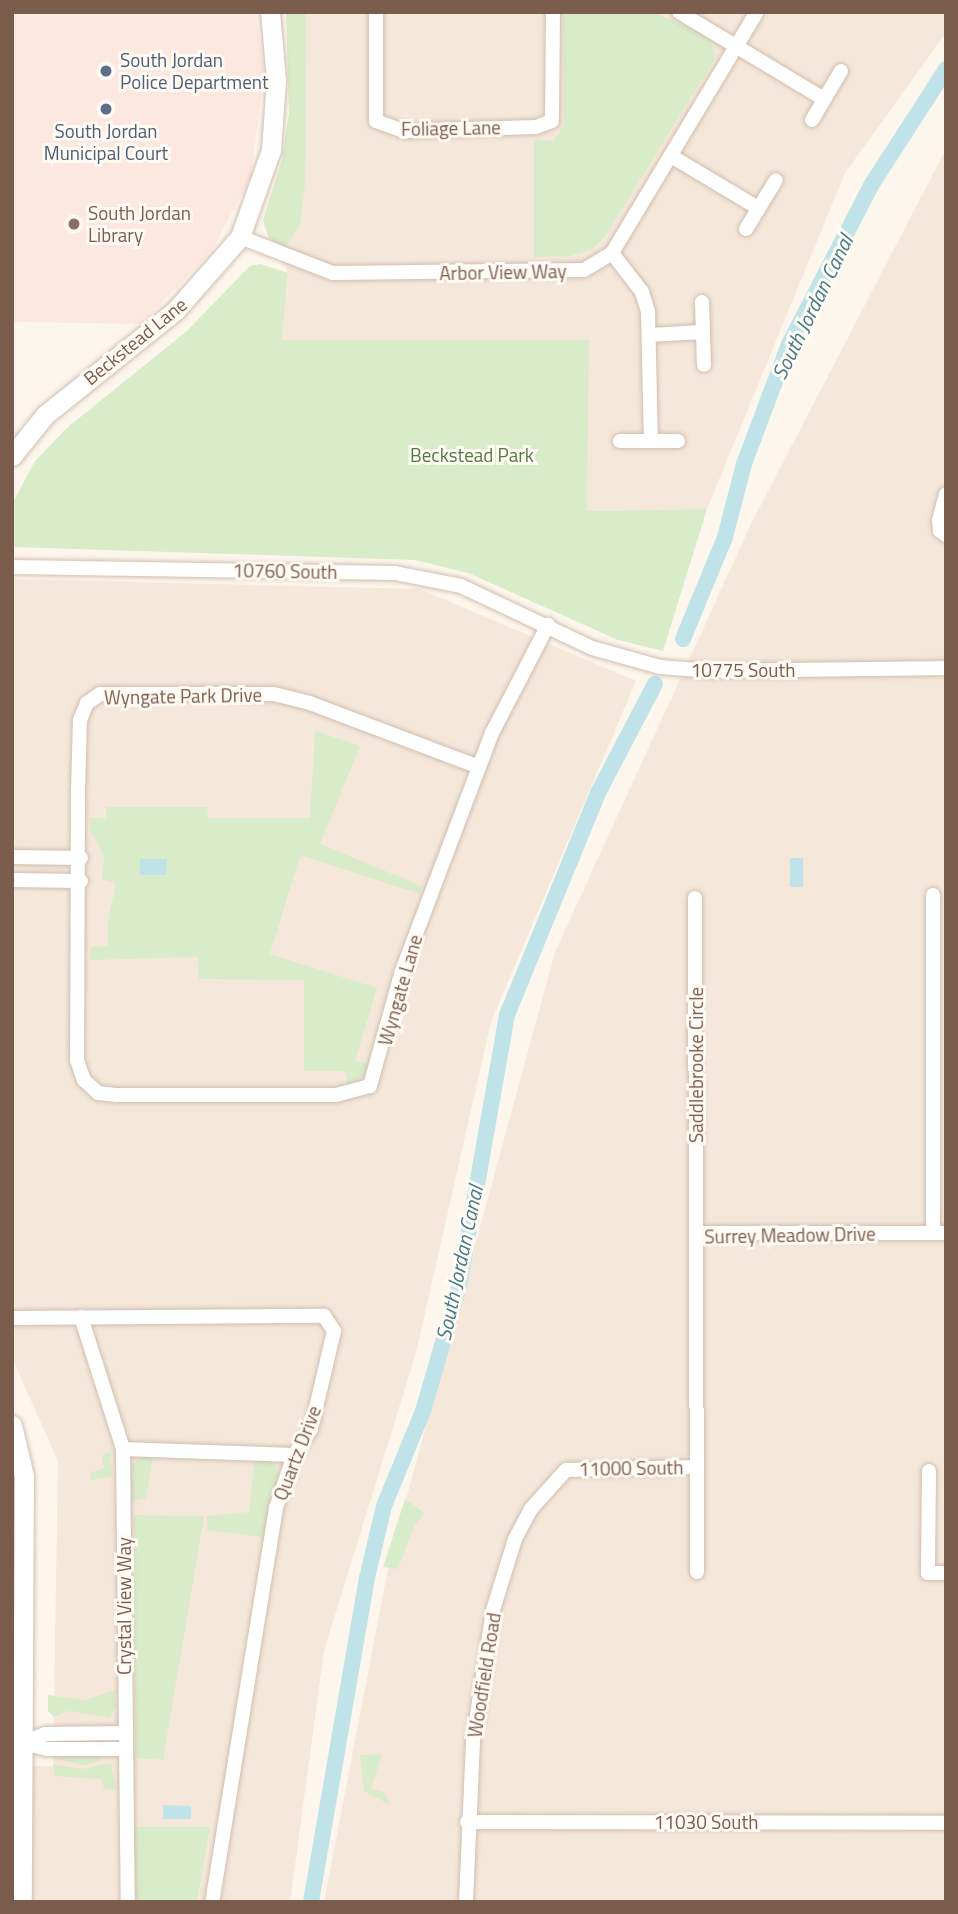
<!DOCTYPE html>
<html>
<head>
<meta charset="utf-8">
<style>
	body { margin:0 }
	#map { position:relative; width:958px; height:1914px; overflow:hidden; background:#fdf6ec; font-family:"Titillium Web",sans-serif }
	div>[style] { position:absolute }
	.residential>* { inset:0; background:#f5e8da }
	.commercial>* { inset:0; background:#fde8e0 }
	.green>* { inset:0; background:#d8ecc9 }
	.water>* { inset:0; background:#bfe3e8 }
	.canal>* { height:16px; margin:-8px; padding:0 8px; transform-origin:8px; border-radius:8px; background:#bfe3e8 }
	.roads { filter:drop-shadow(0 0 2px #d1beb0) drop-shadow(0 0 2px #d1beb0) }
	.street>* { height:14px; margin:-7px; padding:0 7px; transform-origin:7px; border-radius:7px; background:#fff }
	.secondary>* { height:19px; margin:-9.5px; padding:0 9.5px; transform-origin:9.5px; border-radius:9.5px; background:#fff }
	.dots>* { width:19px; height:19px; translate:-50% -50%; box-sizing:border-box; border:4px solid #fffaf3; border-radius:50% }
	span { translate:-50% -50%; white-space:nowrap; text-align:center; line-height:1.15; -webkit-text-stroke:6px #fffaf3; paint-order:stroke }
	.service-label { font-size:19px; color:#4e5e75 }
	.left { translate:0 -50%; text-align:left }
	.street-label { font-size:19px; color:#7a5c4d }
	.education-label { font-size:19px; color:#785e54 }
	.park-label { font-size:19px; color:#537a41 }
	.water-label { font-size:21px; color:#437c86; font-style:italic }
	.frame { position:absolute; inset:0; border:14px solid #7a5c4d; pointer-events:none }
</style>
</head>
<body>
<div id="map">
	<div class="residential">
		<i style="clip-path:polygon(296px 12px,946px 12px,946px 33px,845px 173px,707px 509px,587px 511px,588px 340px,282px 340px,288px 273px,270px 230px,293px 118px)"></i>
		<i style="clip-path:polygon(946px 149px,946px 1902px,324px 1902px,390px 1558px,555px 952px,752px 522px)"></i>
		<i style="clip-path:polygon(12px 579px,420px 589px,636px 681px,491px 1022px,416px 1353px,324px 1651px,290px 1902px,12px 1902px,12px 1767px,53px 1766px,58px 1461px,12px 1358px)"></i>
	</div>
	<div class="commercial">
		<i style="clip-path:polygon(12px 12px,255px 12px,264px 73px,251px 177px,212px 250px,142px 324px,12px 322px)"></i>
	</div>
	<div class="green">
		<i style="clip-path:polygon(286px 12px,306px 12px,305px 183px,300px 224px,286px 247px,269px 239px,263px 220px,282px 160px,289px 113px)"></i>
		<i style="clip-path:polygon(563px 12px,654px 12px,710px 37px,715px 58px,605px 237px,591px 250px,570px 256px,534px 257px,534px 139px,553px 141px,564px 126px)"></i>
		<i style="clip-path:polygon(260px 264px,288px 273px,282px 340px,589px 340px,587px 511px,707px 509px,663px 651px,618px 640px,468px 573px,415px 560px,12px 547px,12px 504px,35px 461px,68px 427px,187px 331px,250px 266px)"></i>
		<i style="clip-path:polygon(315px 731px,360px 746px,320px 844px,422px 886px,420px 894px,303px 856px,299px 859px,270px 954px,377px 988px,355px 1061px,370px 1065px,368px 1073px,348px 1086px,346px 1071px,304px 1071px,304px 980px,199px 979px,198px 957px,90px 960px,91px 947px,108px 946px,108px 920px,116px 884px,102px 879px,104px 857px,90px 830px,90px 818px,106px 818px,106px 807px,207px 807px,208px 818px,310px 818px)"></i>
		<i style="clip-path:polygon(110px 1452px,112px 1476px,91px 1480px,90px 1473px,104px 1468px,102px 1455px)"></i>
		<i style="clip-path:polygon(153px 1456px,146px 1498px,132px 1501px,130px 1467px,139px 1458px)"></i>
		<i style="clip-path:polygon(255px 1458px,276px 1464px,278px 1480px,262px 1537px,207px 1530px,207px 1516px,249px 1512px)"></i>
		<i style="clip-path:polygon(405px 1499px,425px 1513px,414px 1527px,398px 1569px,383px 1567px)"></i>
		<i style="clip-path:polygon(134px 1515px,204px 1516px,163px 1760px,135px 1758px)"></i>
		<i style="clip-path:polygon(115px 1690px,116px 1707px,110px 1718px,69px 1711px,54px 1717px,48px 1711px,48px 1695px,85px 1700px)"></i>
		<i style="clip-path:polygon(73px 1754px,83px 1754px,106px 1757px,85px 1766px,51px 1757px)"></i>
		<i style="clip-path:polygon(382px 1754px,371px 1789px,384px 1792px,390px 1805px,364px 1791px,360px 1755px)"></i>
		<i style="clip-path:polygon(111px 1763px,116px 1789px,104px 1790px,102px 1779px,55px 1776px,53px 1764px,81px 1769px)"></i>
		<i style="clip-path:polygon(134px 1827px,210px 1827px,197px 1902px,138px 1901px,134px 1891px)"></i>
	</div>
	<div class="water">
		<i style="clip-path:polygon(790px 858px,803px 858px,803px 887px,790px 887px)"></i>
		<i style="clip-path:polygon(140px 859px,167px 859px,166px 875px,140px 875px)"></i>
		<i style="clip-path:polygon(163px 1805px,191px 1806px,191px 1819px,163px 1819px)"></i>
	</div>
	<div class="canal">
		<i style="left:683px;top:639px;width:110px;rotate:-67.6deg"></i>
		<i style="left:725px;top:537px;width:75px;rotate:-75.4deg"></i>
		<i style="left:744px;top:464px;width:128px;rotate:-69.4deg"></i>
		<i style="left:789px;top:344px;width:180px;rotate:-62.6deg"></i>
		<i style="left:872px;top:184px;width:137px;rotate:-57.2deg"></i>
		<i style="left:311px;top:1902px;width:329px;rotate:-80.2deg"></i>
		<i style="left:367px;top:1578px;width:74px;rotate:-76.7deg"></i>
		<i style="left:384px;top:1506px;width:103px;rotate:-67.7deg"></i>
		<i style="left:423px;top:1411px;width:129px;rotate:-73.8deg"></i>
		<i style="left:459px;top:1287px;width:276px;rotate:-80deg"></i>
		<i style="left:507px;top:1015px;width:242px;rotate:-67.7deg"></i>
		<i style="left:599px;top:791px;width:121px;rotate:-62.4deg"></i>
	</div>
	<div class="roads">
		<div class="street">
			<i style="left:376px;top:12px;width:109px;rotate:90deg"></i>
			<i style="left:376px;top:121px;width:29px;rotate:20deg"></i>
			<i style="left:403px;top:131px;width:133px;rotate:-1.7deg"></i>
			<i style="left:536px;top:127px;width:17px;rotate:-21deg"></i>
			<i style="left:552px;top:121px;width:109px;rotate:-89.5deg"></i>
			<i style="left:679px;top:12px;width:169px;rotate:31deg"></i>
			<i style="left:812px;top:120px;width:57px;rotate:-59.4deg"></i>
			<i style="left:671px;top:156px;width:101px;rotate:30.9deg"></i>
			<i style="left:746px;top:229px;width:57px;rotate:-58.5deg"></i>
			<i style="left:240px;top:237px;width:100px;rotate:21.2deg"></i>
			<i style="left:333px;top:273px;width:251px;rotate:-0.7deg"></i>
			<i style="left:584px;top:270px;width:33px;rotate:-31deg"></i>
			<i style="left:612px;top:253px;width:281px;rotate:-59deg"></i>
			<i style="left:612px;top:253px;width:49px;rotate:52.4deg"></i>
			<i style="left:642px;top:292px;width:21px;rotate:73deg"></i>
			<i style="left:648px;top:312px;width:129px;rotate:88.7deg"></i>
			<i style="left:702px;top:302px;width:63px;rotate:88.2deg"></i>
			<i style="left:649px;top:335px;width:54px;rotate:-3.2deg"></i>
			<i style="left:620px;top:441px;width:58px"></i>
			<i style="left:946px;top:494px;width:27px;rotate:105deg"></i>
			<i style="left:939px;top:520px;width:11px;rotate:85deg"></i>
			<i style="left:940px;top:531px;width:7px;rotate:34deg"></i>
			<i style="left:12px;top:567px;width:383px;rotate:0.9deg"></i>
			<i style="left:395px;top:573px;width:67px;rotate:11.1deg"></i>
			<i style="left:461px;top:586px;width:145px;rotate:25.3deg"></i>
			<i style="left:592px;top:648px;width:71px;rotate:15.6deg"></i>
			<i style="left:660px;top:667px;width:52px;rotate:4.4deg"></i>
			<i style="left:712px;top:671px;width:234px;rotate:-0.7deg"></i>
			<i style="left:479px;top:767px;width:181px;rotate:-159.3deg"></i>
			<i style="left:310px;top:703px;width:38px;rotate:-166deg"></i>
			<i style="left:273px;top:694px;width:173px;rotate:180deg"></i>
			<i style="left:100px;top:694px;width:16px;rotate:145deg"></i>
			<i style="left:87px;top:703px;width:18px;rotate:112deg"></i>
			<i style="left:80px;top:720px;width:73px;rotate:91.6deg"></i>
			<i style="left:78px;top:793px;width:267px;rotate:90.2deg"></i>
			<i style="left:77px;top:1060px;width:21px;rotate:71deg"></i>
			<i style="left:84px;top:1080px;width:19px;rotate:43deg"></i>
			<i style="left:98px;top:1093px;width:18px;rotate:6deg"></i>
			<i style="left:116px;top:1095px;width:220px"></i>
			<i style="left:336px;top:1095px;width:35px;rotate:-15deg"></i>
			<i style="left:370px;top:1086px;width:119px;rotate:-74.5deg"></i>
			<i style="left:402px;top:971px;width:254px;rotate:-69.3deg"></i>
			<i style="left:492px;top:733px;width:122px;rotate:-62.6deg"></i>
			<i style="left:12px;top:857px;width:69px;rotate:0.8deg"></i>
			<i style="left:12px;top:880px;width:69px;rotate:0.8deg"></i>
			<i style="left:933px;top:895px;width:338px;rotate:90deg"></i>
			<i style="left:695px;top:898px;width:674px;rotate:89.83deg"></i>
			<i style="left:696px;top:1233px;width:250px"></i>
			<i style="left:81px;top:1317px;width:139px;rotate:72.3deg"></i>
			<i style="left:123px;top:1449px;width:453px;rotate:89.4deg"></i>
			<i style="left:12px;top:1318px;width:312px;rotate:-0.4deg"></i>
			<i style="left:324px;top:1316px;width:18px;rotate:56deg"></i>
			<i style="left:334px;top:1331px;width:101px;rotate:103.2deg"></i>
			<i style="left:311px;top:1429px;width:31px;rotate:123deg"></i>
			<i style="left:294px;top:1455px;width:56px;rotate:108.8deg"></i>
			<i style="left:276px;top:1508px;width:399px;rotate:99.2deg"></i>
			<i style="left:123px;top:1449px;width:171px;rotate:2deg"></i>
			<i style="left:929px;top:1471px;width:102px;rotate:90.6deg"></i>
			<i style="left:928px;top:1573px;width:18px"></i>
			<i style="left:23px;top:1743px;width:24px;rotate:-22deg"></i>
			<i style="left:45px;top:1734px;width:80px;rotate:-0.7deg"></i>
			<i style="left:23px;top:1743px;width:25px;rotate:14deg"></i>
			<i style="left:47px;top:1749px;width:78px"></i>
			<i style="left:467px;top:1822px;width:479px;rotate:0.1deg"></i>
			<i style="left:466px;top:1902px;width:161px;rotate:-87.5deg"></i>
			<i style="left:473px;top:1741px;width:133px;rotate:-81.3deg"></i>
			<i style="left:493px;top:1610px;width:74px;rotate:-72.8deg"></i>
			<i style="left:515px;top:1539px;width:34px;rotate:-62deg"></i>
			<i style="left:531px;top:1509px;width:52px;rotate:-48.1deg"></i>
			<i style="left:566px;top:1470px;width:131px;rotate:-1.3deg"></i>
		</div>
		<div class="secondary">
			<i style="left:12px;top:456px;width:53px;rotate:-51.2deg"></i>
			<i style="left:45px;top:415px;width:166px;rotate:-38.7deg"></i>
			<i style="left:175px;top:311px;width:98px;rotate:-48.7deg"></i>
			<i style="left:240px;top:237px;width:92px;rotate:-70.4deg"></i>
			<i style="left:271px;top:150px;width:70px;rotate:-85.9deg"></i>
			<i style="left:276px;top:80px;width:68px;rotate:-95deg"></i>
			<i style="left:12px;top:1425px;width:52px;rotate:76.8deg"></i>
			<i style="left:24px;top:1476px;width:426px;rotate:90.3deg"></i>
		</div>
	</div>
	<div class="dots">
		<i style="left:106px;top:71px;background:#5c6f8a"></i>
		<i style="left:106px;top:109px;background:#5c6f8a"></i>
		<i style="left:74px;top:224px;background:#8d6e63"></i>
	</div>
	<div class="service-label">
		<span class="left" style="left:120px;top:71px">South Jordan<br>Police Department</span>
		<span style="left:106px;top:142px">South Jordan<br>Municipal Court</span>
	</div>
	<div class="street-label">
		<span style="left:451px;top:128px;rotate:-1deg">Foliage Lane</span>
		<span style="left:503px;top:272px;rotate:-1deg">Arbor View Way</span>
		<span style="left:135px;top:341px;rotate:-39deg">Beckstead Lane</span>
		<span style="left:285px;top:571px;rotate:1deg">10760 South</span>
		<span style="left:743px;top:670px">10775 South</span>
		<span style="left:183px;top:696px;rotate:-1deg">Wyngate Park Drive</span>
		<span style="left:400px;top:990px;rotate:-74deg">Wyngate Lane</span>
		<span style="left:696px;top:1065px;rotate:-90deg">Saddlebrooke Circle</span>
		<span style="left:790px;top:1235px;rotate:-1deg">Surrey Meadow Drive</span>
		<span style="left:297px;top:1453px;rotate:-69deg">Quartz Drive</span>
		<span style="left:631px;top:1468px;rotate:-1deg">11000 South</span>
		<span style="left:124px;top:1606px;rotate:-90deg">Crystal View Way</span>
		<span style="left:484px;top:1675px;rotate:-81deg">Woodfield Road</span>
		<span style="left:706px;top:1822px">11030 South</span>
	</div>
	<div class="education-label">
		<span class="left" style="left:88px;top:224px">South Jordan<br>Library</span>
	</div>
	<div class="park-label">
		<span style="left:472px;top:455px">Beckstead Park</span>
	</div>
	<div class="water-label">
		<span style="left:812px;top:307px;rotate:-64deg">South Jordan Canal</span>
		<span style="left:459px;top:1263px;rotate:-78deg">South Jordan Canal</span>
	</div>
	<div class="frame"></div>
</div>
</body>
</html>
